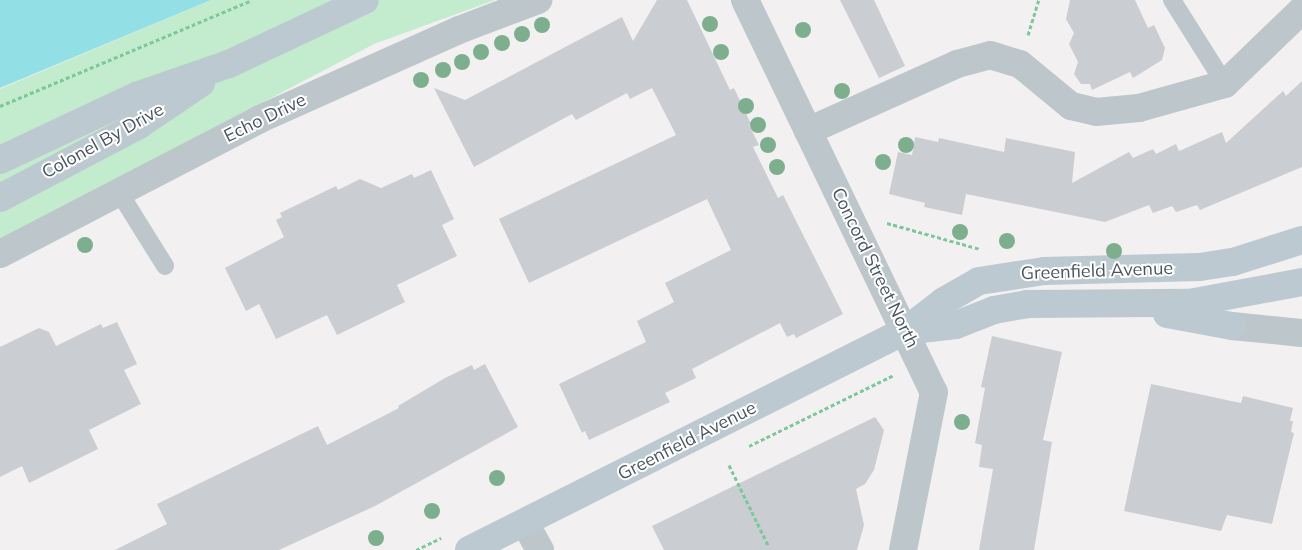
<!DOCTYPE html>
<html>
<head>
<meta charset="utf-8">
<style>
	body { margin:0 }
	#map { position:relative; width:1302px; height:550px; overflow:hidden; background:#f2f0f0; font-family:Mulish,sans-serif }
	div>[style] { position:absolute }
	.green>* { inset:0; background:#c2eccd }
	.water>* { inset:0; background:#92e0e6 }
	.building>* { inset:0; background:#caced2 }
	.path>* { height:3px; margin-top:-1.5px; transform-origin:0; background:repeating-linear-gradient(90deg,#7cc898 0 4px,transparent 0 6.5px) }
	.lane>* { height:18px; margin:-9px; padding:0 9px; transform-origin:9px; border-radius:9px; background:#bcc6cb }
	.street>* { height:28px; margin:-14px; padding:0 14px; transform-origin:14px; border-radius:14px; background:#bcc6cb }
	.secondary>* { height:28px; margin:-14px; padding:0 14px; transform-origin:14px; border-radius:14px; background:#bdc9d0 }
	.trees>* { width:16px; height:16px; margin:-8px; border-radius:50%; background:#7daf8f }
	span { translate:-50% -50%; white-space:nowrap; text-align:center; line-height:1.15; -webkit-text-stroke:4px #fff; paint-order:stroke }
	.street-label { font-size:18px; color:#49555c }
</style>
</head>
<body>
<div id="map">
	<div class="green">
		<i style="clip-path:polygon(211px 0,495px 0,374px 44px,0 240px,0 89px)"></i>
	</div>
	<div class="water">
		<i style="clip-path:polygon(0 0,211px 0,0 88px)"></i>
	</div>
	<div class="building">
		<i style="clip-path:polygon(657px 0,687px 0,730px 90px,734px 88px,751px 124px,749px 125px,759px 145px,753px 147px,778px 198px,783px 195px,843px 314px,796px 338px,794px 334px,787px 337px,780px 323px,692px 369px,696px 378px,665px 393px,670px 402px,589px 440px,585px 431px,582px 433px,559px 384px,646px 342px,637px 321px,674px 302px,665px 283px,731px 250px,707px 199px,529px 283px,499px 219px,676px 135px,652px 88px,630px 99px,627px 93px,576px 120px,572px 114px,474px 167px,434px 88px,465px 100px,622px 17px,633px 41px)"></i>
		<i style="clip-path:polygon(840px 0,874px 0,905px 66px,879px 78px)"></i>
		<i style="clip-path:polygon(1070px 0,1135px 0,1148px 28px,1154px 25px,1165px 48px,1162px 60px,1133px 78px,1130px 72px,1092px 90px,1090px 84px,1081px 84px,1074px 74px,1078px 62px,1069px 44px,1074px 33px,1066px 19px)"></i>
		<i style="clip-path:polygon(1302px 81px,1302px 167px,1200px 210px,1197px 205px,1176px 212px,1172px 206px,1153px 213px,1149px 205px,1105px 222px,966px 194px,962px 215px,924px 207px,925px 203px,889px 194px,898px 152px,912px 155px,915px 137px,938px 142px,939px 138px,1004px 152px,1006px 138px,1075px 152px,1072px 183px,1129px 152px,1133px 158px,1153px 149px,1156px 154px,1176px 144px,1179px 151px,1222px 132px,1226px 143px,1283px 91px,1286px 96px)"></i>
		<i style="clip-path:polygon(431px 170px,454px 219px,442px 225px,457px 256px,397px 285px,405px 302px,337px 335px,327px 315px,276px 339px,259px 304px,246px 311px,225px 268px,284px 237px,276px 220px,282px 217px,280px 213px,336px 186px,338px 190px,360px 179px,381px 188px,412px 174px,414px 178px)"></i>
		<i style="clip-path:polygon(117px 322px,137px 364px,124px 370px,141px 404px,89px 430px,98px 449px,29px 483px,22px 466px,0 477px,0 347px,39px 328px,49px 332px,56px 346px,101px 324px,103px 328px)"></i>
		<i style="clip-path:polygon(992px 336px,1062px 352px,1043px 440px,1052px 442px,1034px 550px,979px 550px,993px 469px,979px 467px,982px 445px,975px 443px,985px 388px,981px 387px)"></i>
		<i style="clip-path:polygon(485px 364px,518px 427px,375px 506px,279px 550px,115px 550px,167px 524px,157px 504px,318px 426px,327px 445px,399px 408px,398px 406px,445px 378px,472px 365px,474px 370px)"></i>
		<i style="clip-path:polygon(1151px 384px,1241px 403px,1243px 396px,1293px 408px,1290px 421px,1293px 421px,1291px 432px,1294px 433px,1272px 524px,1227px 515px,1221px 531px,1124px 511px)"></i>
		<i style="clip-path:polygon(875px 417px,884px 430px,874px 470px,865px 484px,856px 489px,864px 525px,857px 550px,664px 550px,652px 526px)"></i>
	</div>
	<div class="path">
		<i style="left:1028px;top:35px;width:37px;rotate:-73deg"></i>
		<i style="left:0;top:106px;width:273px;rotate:-22.8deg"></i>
		<i style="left:887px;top:223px;width:97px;rotate:15.6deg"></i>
		<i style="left:749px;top:446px;width:161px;rotate:-26.1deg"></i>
		<i style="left:729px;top:465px;width:89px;rotate:64deg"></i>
		<i style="left:416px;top:550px;width:28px;rotate:-26deg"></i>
	</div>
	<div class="lane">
		<i style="left:1172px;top:0;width:99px;rotate:57.8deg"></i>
		<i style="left:119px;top:192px;width:87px;rotate:58.1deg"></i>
	</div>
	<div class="street">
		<i style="left:745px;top:0;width:435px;rotate:64.3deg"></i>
		<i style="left:934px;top:392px;width:161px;rotate:101.1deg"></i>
		<i style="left:808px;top:131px;width:163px;rotate:-24.2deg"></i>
		<i style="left:957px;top:64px;width:34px;rotate:-15deg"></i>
		<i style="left:990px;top:55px;width:31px;rotate:17deg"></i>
		<i style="left:1020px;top:64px;width:66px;rotate:39.5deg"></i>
		<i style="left:1071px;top:106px;width:26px;rotate:13deg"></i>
		<i style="left:1096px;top:112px;width:43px;rotate:-5.3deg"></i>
		<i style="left:1139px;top:108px;width:89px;rotate:-15.6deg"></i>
		<i style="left:1225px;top:84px;width:107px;rotate:-43.9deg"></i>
		<i style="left:0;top:254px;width:293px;rotate:-27.4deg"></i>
		<i style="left:260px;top:119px;width:218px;rotate:-24.1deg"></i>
		<i style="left:459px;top:30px;width:85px;rotate:-20.8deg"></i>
		<i style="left:1232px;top:326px;width:70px;rotate:5.7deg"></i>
		<i style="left:525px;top:523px;width:31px;rotate:61deg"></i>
	</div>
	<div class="secondary">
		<i style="left:0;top:160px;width:150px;rotate:-25.2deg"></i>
		<i style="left:136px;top:96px;width:98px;rotate:-19deg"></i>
		<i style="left:229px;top:64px;width:150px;rotate:-25.2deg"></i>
		<i style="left:0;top:198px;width:157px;rotate:-27.7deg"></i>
		<i style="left:139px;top:125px;width:75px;rotate:-34.1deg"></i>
		<i style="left:1167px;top:314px;width:66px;rotate:10.5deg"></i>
		<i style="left:905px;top:331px;width:51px;rotate:-6.7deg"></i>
		<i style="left:956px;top:325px;width:41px;rotate:-21.5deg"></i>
		<i style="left:994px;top:310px;width:34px;rotate:-10deg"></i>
		<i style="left:1027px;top:304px;width:162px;rotate:-0.4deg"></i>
		<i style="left:1189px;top:303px;width:115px;rotate:-10.5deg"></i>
		<i style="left:469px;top:550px;width:488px;rotate:-26.7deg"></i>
		<i style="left:905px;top:331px;width:49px;rotate:-37.6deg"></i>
		<i style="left:944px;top:301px;width:40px;rotate:-29.7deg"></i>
		<i style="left:979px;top:281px;width:66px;rotate:-8.7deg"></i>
		<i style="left:1044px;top:271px;width:156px;rotate:-1.5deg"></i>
		<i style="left:1200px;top:267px;width:33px;rotate:-9deg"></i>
		<i style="left:1233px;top:262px;width:72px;rotate:-17.7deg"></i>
	</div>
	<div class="trees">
		<i style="left:710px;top:24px"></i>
		<i style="left:542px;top:25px"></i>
		<i style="left:803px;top:30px"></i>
		<i style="left:522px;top:34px"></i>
		<i style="left:502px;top:43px"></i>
		<i style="left:481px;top:52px"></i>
		<i style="left:721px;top:52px"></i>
		<i style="left:462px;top:62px"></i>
		<i style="left:443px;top:70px"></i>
		<i style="left:421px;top:80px"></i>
		<i style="left:842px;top:91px"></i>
		<i style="left:746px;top:106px"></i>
		<i style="left:758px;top:125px"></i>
		<i style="left:768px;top:145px"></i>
		<i style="left:906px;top:145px"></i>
		<i style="left:883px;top:162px"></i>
		<i style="left:777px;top:167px"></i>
		<i style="left:960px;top:232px"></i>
		<i style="left:1007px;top:241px"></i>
		<i style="left:85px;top:245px"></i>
		<i style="left:1114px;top:251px"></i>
		<i style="left:962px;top:422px"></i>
		<i style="left:497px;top:478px"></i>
		<i style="left:432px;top:511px"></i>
		<i style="left:376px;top:538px"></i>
	</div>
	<div class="street-label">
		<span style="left:265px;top:118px;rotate:-26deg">Echo Drive</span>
		<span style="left:103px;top:141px;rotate:-29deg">Colonel By Drive</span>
		<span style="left:875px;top:268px;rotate:64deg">Concord Street North</span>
		<span style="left:1097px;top:271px;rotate:-2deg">Greenfield Avenue</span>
		<span style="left:687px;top:441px;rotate:-27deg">Greenfield Avenue</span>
	</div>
</div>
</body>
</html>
